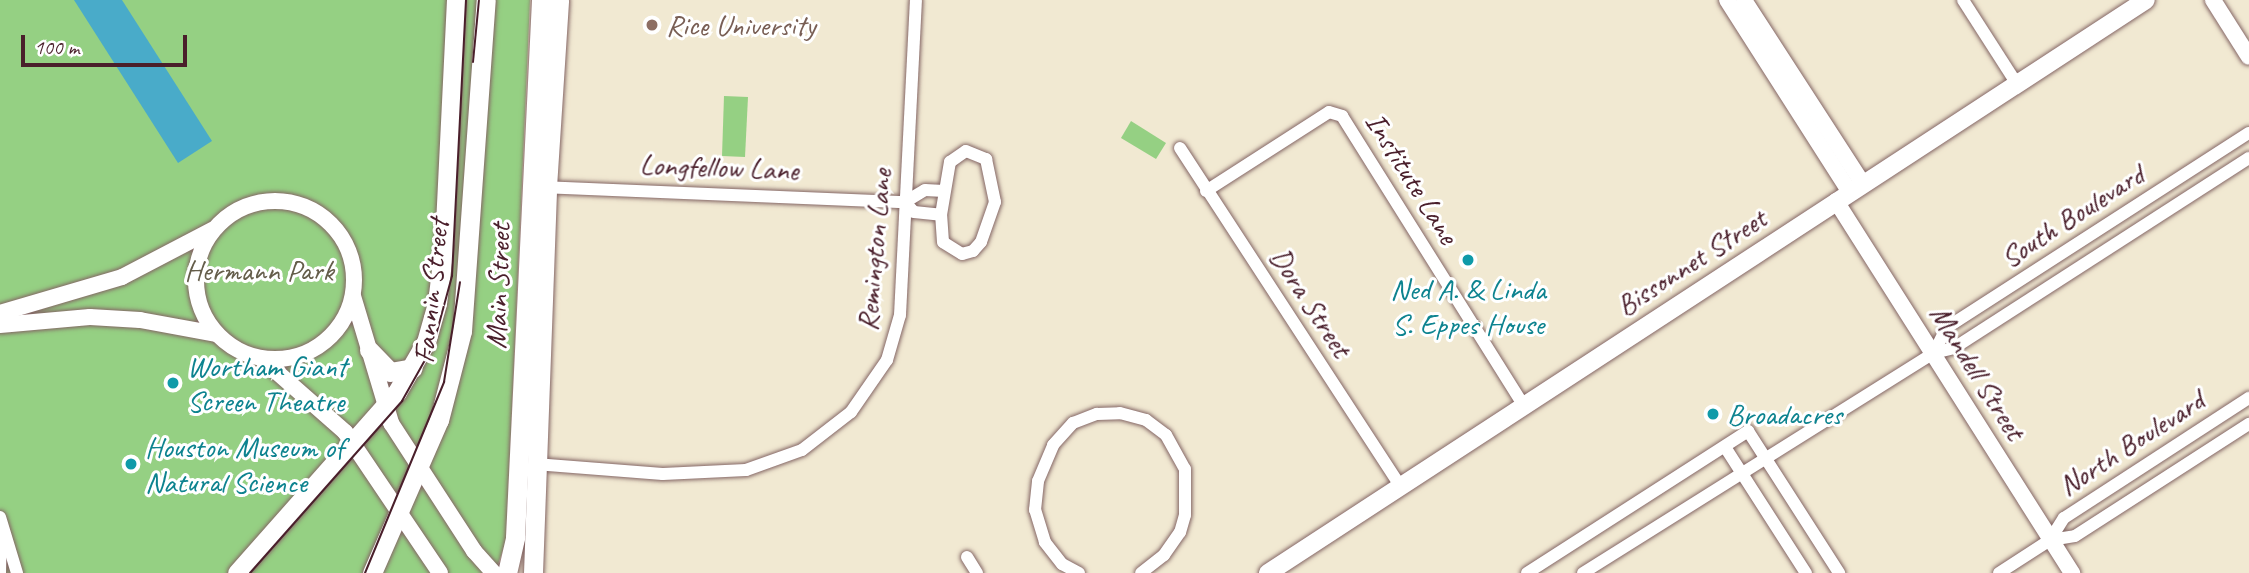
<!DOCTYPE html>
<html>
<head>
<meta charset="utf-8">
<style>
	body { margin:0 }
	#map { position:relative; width:2249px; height:573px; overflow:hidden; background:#f1e9d2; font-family:Caveat,sans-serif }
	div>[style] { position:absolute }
	.green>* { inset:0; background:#95d083 }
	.water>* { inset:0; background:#49abc9 }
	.roads { filter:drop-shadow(0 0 2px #846665) drop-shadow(0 0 2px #846665) }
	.minor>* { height:12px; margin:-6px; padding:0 6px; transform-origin:6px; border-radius:6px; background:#fff }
	.tertiary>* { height:16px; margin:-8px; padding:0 8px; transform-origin:8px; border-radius:8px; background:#fff }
	.tertiary>.ring { margin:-8px; padding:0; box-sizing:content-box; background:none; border:16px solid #fff; border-radius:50% }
	.secondary>* { height:18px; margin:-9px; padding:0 9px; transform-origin:9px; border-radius:9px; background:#fff }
	.primary>* { height:19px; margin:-9.5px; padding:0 9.5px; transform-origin:9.5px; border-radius:9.5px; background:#fff }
	.tram>* { height:2px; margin:-1px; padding:0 1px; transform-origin:1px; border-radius:1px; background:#4a1f2b }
	.dots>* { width:19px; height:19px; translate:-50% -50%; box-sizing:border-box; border:4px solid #fff; border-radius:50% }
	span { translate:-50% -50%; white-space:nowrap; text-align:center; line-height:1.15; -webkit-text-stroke:6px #fff; paint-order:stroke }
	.education-label { font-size:30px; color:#785e54 }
	.left { translate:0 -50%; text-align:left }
	.street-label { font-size:30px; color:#4a1f2b }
	.park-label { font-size:30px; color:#645d4a }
	.culture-label { font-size:30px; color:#0d838f }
	.scale { position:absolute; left:21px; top:35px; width:166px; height:32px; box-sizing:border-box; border:4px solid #4a1f2b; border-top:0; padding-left:9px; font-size:21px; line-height:24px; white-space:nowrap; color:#4a1f2b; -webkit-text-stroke:5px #fff; paint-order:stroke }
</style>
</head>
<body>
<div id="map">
	<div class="green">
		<i style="clip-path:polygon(0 0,530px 0,506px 541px,495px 573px,0 573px)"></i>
		<i style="clip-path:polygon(724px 96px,748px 97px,745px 157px,722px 156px)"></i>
		<i style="clip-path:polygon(1131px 121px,1166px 143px,1156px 159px,1121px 138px)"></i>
	</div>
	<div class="water">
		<i style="clip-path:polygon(74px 0,122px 0,212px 141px,178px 163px)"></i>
	</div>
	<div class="roads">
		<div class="minor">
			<i style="left:1963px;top:0;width:100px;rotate:57.3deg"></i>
			<i style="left:1180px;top:148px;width:401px;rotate:56.9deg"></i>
			<i style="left:966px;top:151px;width:22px;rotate:22deg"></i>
			<i style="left:986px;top:159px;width:44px;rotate:78.2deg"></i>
			<i style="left:995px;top:202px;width:42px;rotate:109.3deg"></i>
			<i style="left:981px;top:242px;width:12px;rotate:132deg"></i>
			<i style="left:973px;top:251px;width:11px;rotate:165deg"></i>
			<i style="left:962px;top:254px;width:22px;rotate:-148deg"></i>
			<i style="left:943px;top:242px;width:27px;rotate:-94deg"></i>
			<i style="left:941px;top:215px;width:54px;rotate:-80.4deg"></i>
			<i style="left:950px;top:162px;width:19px;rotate:-35deg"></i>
			<i style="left:541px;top:187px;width:364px;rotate:2.4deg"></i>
			<i style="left:1206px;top:191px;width:146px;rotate:-32.7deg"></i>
			<i style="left:1329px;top:112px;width:14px;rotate:17deg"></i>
			<i style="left:1342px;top:116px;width:340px;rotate:57.9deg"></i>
			<i style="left:905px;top:202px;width:23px;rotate:-31deg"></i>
			<i style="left:925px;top:190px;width:19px;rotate:3deg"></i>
			<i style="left:905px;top:202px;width:13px;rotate:48deg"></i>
			<i style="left:914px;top:212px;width:27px;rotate:6deg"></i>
			<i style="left:1934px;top:353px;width:28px;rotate:-64deg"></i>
			<i style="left:1946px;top:328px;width:360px;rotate:-32.8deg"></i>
			<i style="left:1725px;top:447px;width:150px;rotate:57.3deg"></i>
			<i style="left:535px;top:464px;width:128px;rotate:4.5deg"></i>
			<i style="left:663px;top:474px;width:83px;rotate:-2.8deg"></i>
			<i style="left:746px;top:470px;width:59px;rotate:-19.7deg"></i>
			<i style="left:802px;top:450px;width:62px;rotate:-37.8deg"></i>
			<i style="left:851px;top:412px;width:63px;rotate:-55.3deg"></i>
			<i style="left:887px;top:360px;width:47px;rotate:-73.9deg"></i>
			<i style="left:900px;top:315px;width:315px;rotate:-87.1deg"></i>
			<i style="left:0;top:517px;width:59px;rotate:73.1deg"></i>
			<i style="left:2050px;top:540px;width:25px;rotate:-9deg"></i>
			<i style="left:2075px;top:536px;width:207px;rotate:-32.8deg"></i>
			<i style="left:967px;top:557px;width:19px;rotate:58deg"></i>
			<i style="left:0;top:573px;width:43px;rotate:-88.7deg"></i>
			<i style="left:1079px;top:573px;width:19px;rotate:-152deg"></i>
			<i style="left:1062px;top:564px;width:28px;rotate:-128deg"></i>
			<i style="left:1045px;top:542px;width:34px;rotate:-107deg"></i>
			<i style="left:1035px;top:510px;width:29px;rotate:-84deg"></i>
			<i style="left:1038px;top:481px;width:39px;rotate:-67deg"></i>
			<i style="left:1053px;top:445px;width:30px;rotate:-48deg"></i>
			<i style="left:1073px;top:423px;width:26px;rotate:-21deg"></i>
			<i style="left:1097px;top:414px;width:23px;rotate:-2deg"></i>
			<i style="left:1120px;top:413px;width:27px;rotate:15deg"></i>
			<i style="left:1146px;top:420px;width:25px;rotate:37deg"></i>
			<i style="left:1166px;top:435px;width:39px;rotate:61deg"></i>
			<i style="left:1185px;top:469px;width:46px;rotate:90deg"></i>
			<i style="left:1185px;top:515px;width:18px;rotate:106deg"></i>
			<i style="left:1180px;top:532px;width:28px;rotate:125deg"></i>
			<i style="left:1164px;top:555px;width:29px;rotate:142deg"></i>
			<i style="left:1527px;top:573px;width:263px;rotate:-32.7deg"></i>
			<i style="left:1748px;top:431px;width:169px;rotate:57.3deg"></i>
			<i style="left:1583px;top:573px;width:414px;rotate:-32.1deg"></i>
			<i style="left:1934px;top:353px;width:21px;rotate:-14deg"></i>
			<i style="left:1954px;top:348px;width:351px;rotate:-32.8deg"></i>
			<i style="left:1999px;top:573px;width:61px;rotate:-32.9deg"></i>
			<i style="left:2050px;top:540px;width:26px;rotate:-58deg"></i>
			<i style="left:2064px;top:518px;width:221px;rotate:-33deg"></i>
		</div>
		<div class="tertiary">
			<i style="left:1727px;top:0;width:228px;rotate:57.4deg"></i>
			<i style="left:1744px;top:0;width:219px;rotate:57.1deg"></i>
			<i style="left:2213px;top:0;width:67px;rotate:57.7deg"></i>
			<i class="ring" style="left:196px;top:201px;width:142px;height:142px"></i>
			<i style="left:1836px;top:201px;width:441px;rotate:57.6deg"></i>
			<i style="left:353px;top:296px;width:133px;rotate:73.3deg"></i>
			<i style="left:391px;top:423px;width:153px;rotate:57deg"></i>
			<i style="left:474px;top:551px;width:30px;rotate:48deg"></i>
			<i style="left:0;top:313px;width:127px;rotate:-16.4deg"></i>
			<i style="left:122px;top:277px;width:102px;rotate:-27.6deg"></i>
			<i style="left:0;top:325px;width:90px;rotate:-5.1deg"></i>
			<i style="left:90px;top:317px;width:50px;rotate:3.4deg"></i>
			<i style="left:140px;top:320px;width:77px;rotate:10.4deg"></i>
			<i style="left:262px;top:359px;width:111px;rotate:41.3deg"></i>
			<i style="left:345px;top:432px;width:170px;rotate:56deg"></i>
		</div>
		<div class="secondary">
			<i style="left:1268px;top:573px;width:1048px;rotate:-33.13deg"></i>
		</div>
		<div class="primary">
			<i style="left:369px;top:350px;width:30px;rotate:46deg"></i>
			<i style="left:390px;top:372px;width:23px;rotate:-10deg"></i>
			<i style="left:237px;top:573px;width:242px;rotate:-48.5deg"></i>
			<i style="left:397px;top:392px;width:58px;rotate:-59.9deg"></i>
			<i style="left:426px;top:342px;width:41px;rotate:-74.2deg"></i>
			<i style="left:437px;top:303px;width:58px;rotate:-83.1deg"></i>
			<i style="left:444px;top:245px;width:245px;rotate:-87.2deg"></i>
			<i style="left:372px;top:573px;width:167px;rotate:-66.4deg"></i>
			<i style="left:439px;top:420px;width:92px;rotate:-75.5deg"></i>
			<i style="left:462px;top:331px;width:332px;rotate:-85.9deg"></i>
			<i style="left:507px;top:573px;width:37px;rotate:-77deg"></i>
			<i style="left:515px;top:537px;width:538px;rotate:-87.23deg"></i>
			<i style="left:533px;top:573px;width:386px;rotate:-87.9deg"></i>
			<i style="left:547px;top:187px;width:187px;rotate:-86.3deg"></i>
		</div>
	</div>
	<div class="tram">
		<i style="left:473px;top:62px;width:62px;rotate:-84.5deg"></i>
		<i style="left:250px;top:573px;width:230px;rotate:-48.5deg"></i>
		<i style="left:402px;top:401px;width:63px;rotate:-60.6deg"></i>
		<i style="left:433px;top:346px;width:73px;rotate:-74.8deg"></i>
		<i style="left:452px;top:276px;width:276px;rotate:-87.1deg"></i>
		<i style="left:365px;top:573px;width:207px;rotate:-67.5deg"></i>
		<i style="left:444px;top:382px;width:101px;rotate:-80.9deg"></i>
	</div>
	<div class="dots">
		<i style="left:652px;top:25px;background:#8d6e63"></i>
		<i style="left:1468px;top:260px;background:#0f9aa8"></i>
		<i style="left:173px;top:383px;background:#0f9aa8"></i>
		<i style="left:1713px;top:414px;background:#0f9aa8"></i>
		<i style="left:131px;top:464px;background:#0f9aa8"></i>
	</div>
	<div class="education-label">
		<span class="left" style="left:666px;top:25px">Rice University</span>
	</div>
	<div class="street-label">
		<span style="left:719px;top:167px;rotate:2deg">Longfellow Lane</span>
		<span style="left:1412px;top:178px;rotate:58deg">Institute Lane</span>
		<span style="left:2072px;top:216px;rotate:-33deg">South Boulevard</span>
		<span style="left:874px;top:250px;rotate:-85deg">Remington Lane</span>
		<span style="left:1691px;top:262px;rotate:-33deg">Bissonnet Street</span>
		<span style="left:498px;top:286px;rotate:-88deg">Main Street</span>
		<span style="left:431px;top:291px;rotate:-84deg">Fannin Street</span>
		<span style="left:1311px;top:302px;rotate:57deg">Dora Street</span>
		<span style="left:1978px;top:372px;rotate:58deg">Mandell Street</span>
		<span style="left:2131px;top:443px;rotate:-33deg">North Boulevard</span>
	</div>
	<div class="park-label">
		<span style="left:259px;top:270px">Hermann Park</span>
	</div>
	<div class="culture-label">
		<span style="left:1468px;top:306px">Ned A. &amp; Linda<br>S. Eppes House</span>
		<span class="left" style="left:187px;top:383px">Wortham Giant<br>Screen Theatre</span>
		<span class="left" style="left:1727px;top:414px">Broadacres</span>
		<span class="left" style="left:145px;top:464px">Houston Museum of<br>Natural Science</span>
	</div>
	<div class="scale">100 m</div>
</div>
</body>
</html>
